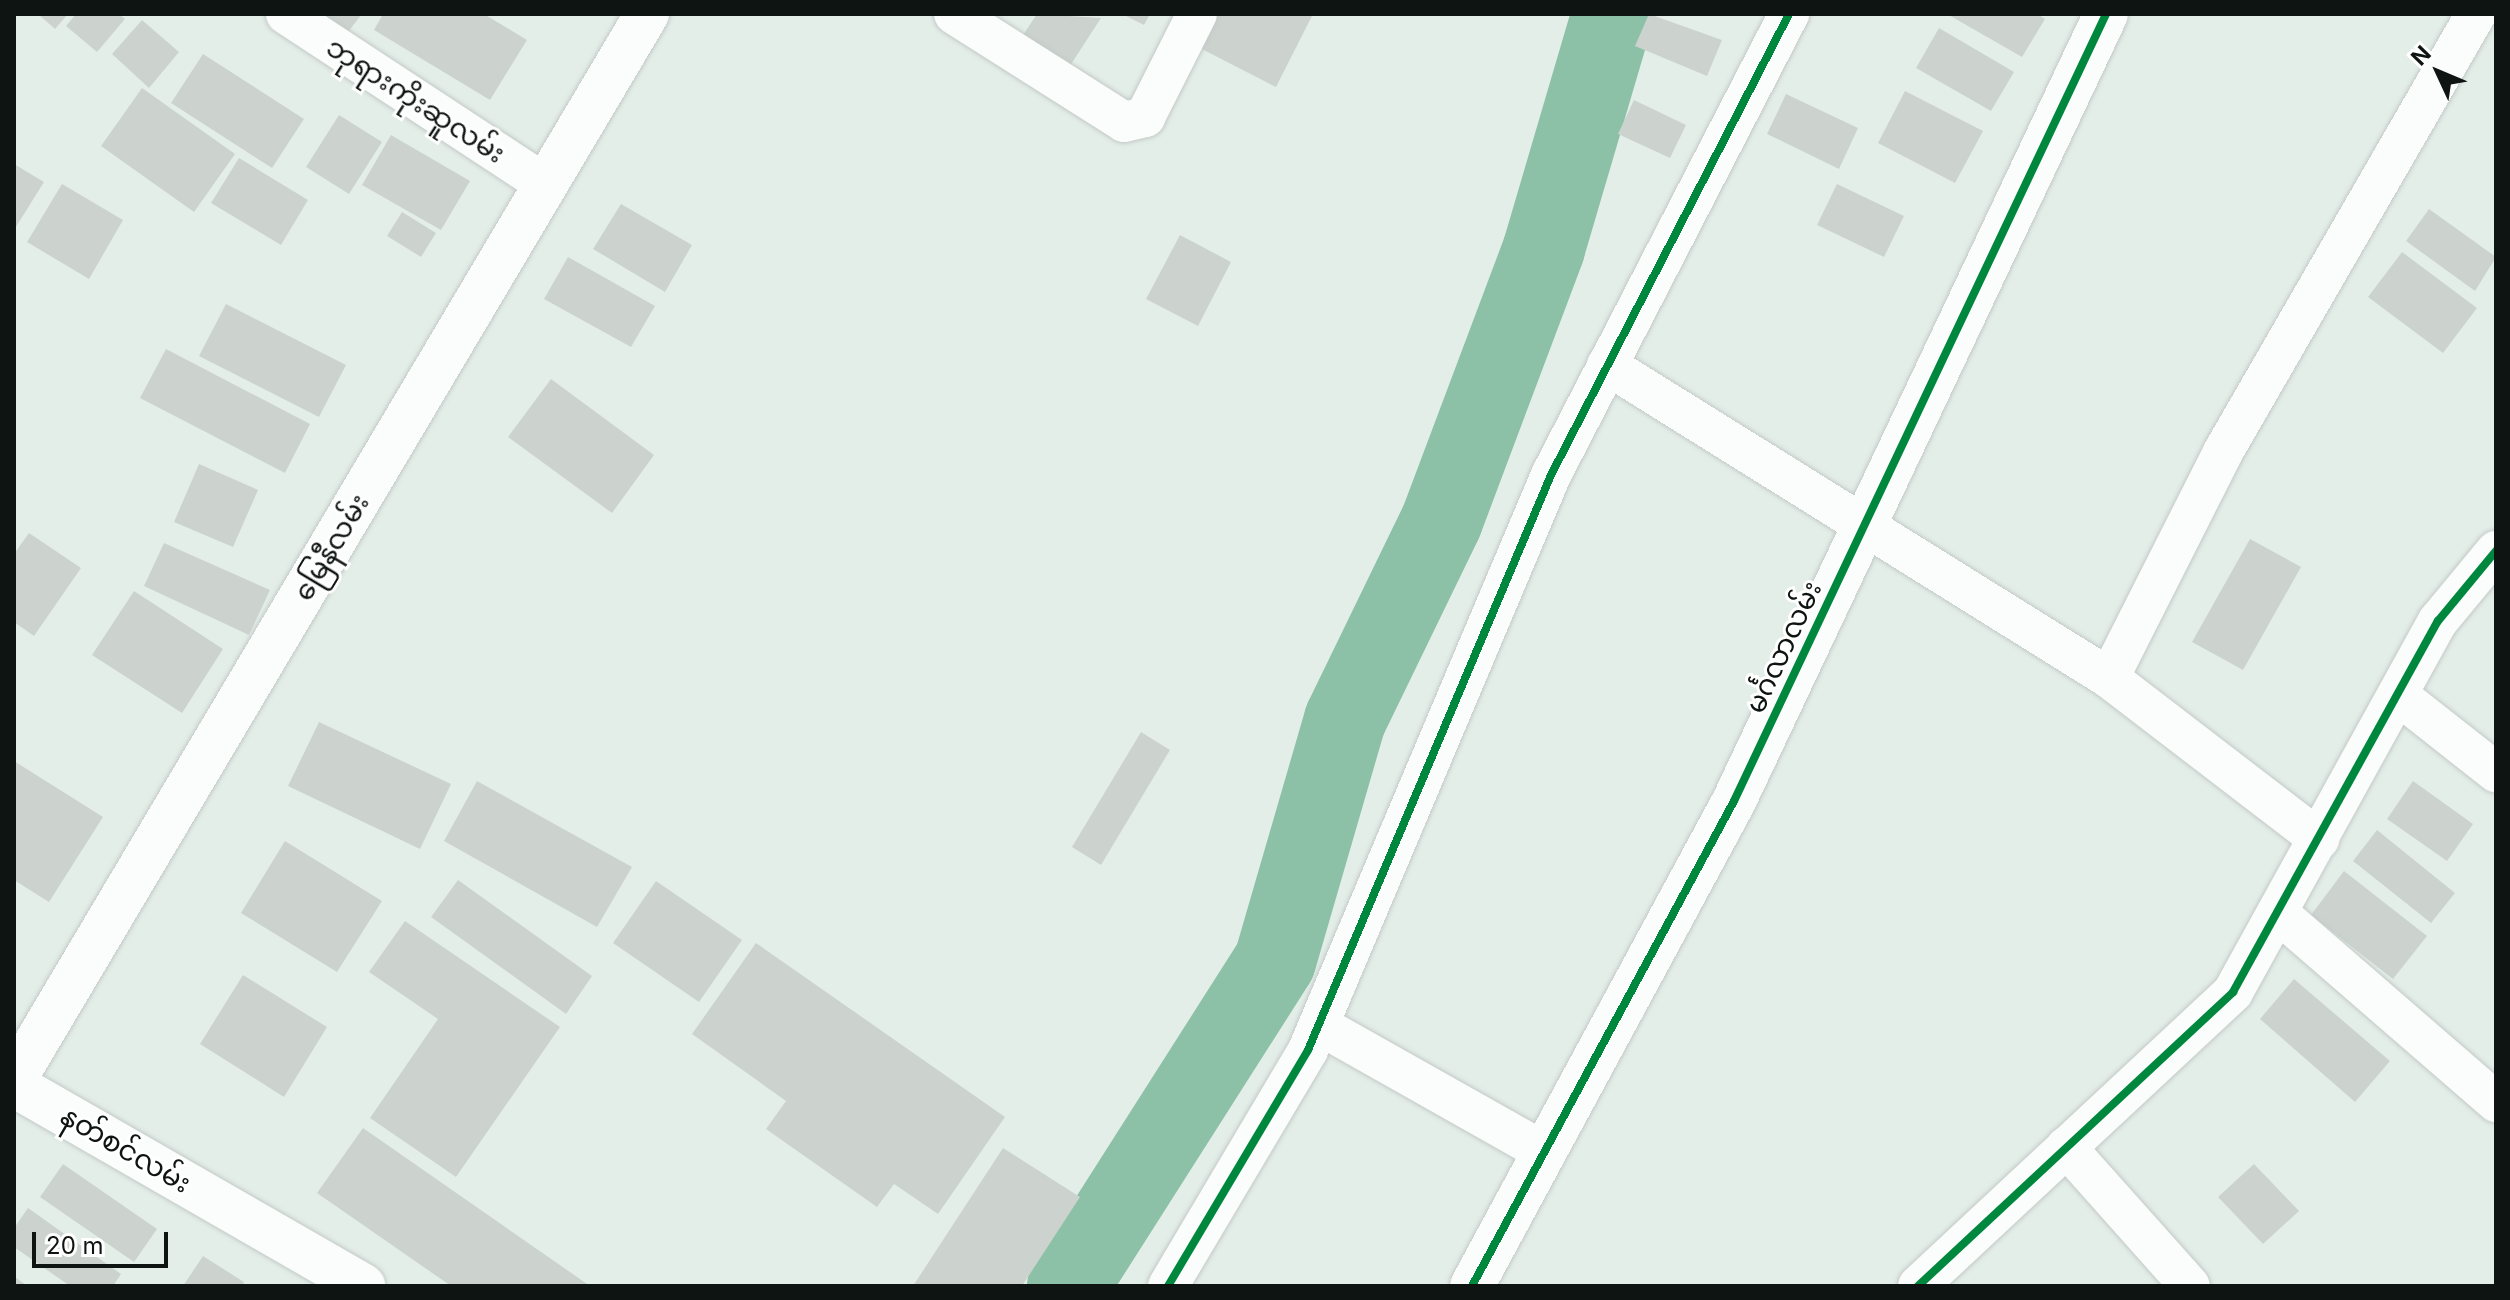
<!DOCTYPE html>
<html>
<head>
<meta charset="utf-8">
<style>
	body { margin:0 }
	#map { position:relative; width:2510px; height:1300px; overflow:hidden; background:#e4eee9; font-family:Inter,"Noto Sans Myanmar",sans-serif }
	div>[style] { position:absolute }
	.river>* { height:82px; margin:-41px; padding:0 41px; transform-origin:41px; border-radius:41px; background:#8cc0a7 }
	.building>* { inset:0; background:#ccd3cf }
	.roads { filter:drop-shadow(0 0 2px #c3cac7) drop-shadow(0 0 2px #c3cac7) }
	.minor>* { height:40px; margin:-20px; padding:0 20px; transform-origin:20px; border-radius:20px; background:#fbfcfc }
	.tertiary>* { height:44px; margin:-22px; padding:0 22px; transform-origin:22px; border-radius:22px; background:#fbfcfc }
	.secondary>* { height:44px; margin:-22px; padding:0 22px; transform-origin:22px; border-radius:22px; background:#fbfcfc }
	.cycleway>* { height:8px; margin:-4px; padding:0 4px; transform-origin:4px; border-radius:4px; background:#00873e }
	span { translate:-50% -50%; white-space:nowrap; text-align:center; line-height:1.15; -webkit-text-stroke:6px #fff; paint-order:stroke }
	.street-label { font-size:28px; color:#0e1411 }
	.frame { position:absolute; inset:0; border:16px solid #0e1411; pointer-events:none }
	.north { position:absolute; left:2398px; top:32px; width:80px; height:80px; -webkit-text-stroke:6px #fff; paint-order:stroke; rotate:314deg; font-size:22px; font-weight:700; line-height:32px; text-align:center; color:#0e1411 }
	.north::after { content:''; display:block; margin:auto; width:28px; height:36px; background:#0e1411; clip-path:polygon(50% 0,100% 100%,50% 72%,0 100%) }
	.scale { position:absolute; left:32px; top:1232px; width:136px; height:36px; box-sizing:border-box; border:4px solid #0e1411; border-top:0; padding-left:10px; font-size:24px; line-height:28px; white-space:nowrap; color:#0e1411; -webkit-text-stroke:6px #fff; paint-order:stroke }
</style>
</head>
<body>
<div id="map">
	<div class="river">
		<i style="left:1068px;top:1286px;width:385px;rotate:-57.5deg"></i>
		<i style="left:1275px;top:961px;width:251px;rotate:-73.8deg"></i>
		<i style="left:1345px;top:720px;width:222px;rotate:-64.1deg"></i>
		<i style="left:1442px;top:520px;width:290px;rotate:-69.4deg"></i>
		<i style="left:1544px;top:248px;width:244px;rotate:-73.6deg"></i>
	</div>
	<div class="building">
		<i style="clip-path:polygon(38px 14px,68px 14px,55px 29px)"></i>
		<i style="clip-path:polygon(76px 14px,119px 14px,125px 19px,97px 52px,66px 26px)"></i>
		<i style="clip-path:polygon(304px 14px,362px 14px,341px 41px)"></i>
		<i style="clip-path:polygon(383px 14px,484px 14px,527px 40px,490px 100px,374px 30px)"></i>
		<i style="clip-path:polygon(1037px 14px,1101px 18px,1066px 72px,1019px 41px)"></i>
		<i style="clip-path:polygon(1122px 14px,1150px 14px,1144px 25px)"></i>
		<i style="clip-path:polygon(1210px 14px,1309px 14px,1312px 16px,1276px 87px,1194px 45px)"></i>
		<i style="clip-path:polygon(1649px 14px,1722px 40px,1707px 76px,1635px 46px)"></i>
		<i style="clip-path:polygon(1947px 14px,2037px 14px,2045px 19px,2022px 57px)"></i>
		<i style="clip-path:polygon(142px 20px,179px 52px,149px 88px,112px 54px)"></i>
		<i style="clip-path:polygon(1939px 28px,2014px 72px,1991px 111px,1916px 68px)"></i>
		<i style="clip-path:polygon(203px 54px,304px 119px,272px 168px,171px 103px)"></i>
		<i style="clip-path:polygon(142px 88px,235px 154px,194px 212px,101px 146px)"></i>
		<i style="clip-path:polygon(1905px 91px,1983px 131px,1955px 183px,1878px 143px)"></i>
		<i style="clip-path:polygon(1786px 94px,1858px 128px,1839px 169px,1767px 134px)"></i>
		<i style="clip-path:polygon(1634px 100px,1686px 125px,1670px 158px,1618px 134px)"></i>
		<i style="clip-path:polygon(339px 115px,382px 142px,349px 194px,306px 167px)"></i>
		<i style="clip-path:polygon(391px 135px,470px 181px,441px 230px,362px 185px)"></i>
		<i style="clip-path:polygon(239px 158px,308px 200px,281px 245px,211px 203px)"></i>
		<i style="clip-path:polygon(14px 164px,44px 182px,14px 230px)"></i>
		<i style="clip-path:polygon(62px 184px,123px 220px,89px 279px,27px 242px)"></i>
		<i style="clip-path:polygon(1837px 184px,1904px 216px,1884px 257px,1817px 225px)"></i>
		<i style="clip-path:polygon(621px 204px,692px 245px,665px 292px,593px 249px)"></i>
		<i style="clip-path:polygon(2429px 209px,2496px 257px,2475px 291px,2406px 241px)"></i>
		<i style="clip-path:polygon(402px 212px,436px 233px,421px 257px,387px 236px)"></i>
		<i style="clip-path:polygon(1180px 235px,1231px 262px,1198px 326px,1146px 299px)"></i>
		<i style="clip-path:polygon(2402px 252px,2477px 308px,2443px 353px,2368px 297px)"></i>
		<i style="clip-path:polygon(568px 257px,655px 306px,631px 347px,544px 299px)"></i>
		<i style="clip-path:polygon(226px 304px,346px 365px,319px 417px,199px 356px)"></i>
		<i style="clip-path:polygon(166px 349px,310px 424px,285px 473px,140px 398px)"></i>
		<i style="clip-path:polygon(551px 379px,654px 455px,612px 513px,508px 437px)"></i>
		<i style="clip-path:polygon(199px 464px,258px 490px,233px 547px,174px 522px)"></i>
		<i style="clip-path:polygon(29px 533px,81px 568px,34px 636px,14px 622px,14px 554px)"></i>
		<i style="clip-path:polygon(2250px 539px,2301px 567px,2243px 670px,2192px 642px)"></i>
		<i style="clip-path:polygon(164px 543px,270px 590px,249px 635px,144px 586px)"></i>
		<i style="clip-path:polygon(134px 591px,223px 649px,182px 713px,92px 655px)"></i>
		<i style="clip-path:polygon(319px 722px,451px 784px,420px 849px,288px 786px)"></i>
		<i style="clip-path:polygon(1141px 732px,1170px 750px,1101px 865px,1072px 847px)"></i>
		<i style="clip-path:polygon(14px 761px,103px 817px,49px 902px,14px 880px)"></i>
		<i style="clip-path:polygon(477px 781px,632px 867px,597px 927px,444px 841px)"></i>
		<i style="clip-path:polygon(2413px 781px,2473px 824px,2447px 861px,2387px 819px)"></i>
		<i style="clip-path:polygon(2377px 830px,2455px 893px,2431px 923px,2353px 861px)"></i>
		<i style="clip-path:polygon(285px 841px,382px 901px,337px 972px,241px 913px)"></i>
		<i style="clip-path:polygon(2344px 871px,2427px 936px,2393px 979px,2311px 915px)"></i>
		<i style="clip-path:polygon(458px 880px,592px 976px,566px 1014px,431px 917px)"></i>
		<i style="clip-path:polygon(656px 881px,742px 940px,699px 1002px,613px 943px)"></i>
		<i style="clip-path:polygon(405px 921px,560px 1027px,456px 1177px,370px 1118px,438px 1019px,369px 972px)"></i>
		<i style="clip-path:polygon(756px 943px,1005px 1117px,938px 1214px,894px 1184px,877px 1207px,766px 1129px,786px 1101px,692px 1034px)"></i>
		<i style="clip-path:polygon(243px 975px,327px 1027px,284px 1097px,200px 1044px)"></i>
		<i style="clip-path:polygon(2294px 979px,2390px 1061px,2355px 1102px,2260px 1019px)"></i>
		<i style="clip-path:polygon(363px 1128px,590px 1286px,451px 1286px,317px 1193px)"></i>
		<i style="clip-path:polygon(1003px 1148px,1080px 1197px,1022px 1286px,913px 1286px)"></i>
		<i style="clip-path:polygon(63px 1164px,157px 1229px,134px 1262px,40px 1197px)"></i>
		<i style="clip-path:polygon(2254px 1164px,2299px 1211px,2263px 1244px,2218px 1197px)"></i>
		<i style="clip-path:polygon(28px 1208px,121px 1274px,113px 1286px,70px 1286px,14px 1247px,14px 1228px)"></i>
		<i style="clip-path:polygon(203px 1256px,244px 1282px,242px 1286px,183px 1286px)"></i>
		<i style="clip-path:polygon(14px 1276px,27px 1286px,14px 1286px)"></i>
	</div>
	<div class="roads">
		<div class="minor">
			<i style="left:286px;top:14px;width:311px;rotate:33.3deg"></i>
			<i style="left:954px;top:14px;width:201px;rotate:32.4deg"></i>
			<i style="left:1124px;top:122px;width:22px;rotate:-13deg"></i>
			<i style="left:1145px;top:117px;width:115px;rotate:-63.2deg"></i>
			<i style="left:1607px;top:365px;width:592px;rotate:31.94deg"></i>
			<i style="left:2109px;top:678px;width:265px;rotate:37.5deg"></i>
			<i style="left:2109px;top:678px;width:253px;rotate:-63.2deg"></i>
			<i style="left:2223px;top:452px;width:506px;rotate:-59.99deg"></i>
			<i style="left:2398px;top:695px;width:125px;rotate:38.2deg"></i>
			<i style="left:2278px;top:913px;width:289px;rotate:40.9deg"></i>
			<i style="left:1319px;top:1025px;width:258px;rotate:29.4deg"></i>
			<i style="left:2066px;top:1147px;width:186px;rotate:48.3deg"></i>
			<i style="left:1168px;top:1286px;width:274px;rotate:-59.3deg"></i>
			<i style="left:1308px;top:1050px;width:624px;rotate:-67.09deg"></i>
			<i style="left:1551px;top:475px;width:519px;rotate:-62.69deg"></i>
			<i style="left:1918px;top:1286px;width:431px;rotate:-43deg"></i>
			<i style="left:2233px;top:992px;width:424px;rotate:-61.1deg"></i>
			<i style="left:2438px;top:621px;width:91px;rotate:-50.4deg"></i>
		</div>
		<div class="tertiary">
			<i style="left:14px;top:1085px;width:403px;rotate:29.9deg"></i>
			<i style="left:1472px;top:1286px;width:551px;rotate:-61.62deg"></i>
			<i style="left:1734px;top:801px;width:870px;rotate:-64.7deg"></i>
		</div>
		<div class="secondary">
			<i style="left:14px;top:1080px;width:1240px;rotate:-59.3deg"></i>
		</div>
	</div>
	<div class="cycleway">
		<i style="left:1168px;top:1286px;width:274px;rotate:-59.3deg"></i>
		<i style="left:1308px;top:1050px;width:624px;rotate:-67.09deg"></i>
		<i style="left:1551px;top:475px;width:519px;rotate:-62.69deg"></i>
		<i style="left:1472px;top:1286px;width:551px;rotate:-61.62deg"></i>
		<i style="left:1734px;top:801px;width:870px;rotate:-64.7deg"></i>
		<i style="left:1918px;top:1286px;width:431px;rotate:-43deg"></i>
		<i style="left:2233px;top:992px;width:424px;rotate:-61.1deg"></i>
		<i style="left:2438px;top:621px;width:91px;rotate:-50.4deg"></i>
	</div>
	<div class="street-label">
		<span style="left:416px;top:100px;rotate:33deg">ဘုရားကိုးဆူလမ်း</span>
		<span style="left:331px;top:547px;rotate:-59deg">မြေနီလမ်း</span>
		<span style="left:1783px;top:647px;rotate:-65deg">မင်္ဂလာလမ်း</span>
		<span style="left:126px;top:1149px;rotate:30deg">နတ်စင်လမ်း</span>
	</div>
	<div class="frame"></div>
	<div class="north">N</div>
	<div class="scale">20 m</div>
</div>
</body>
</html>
